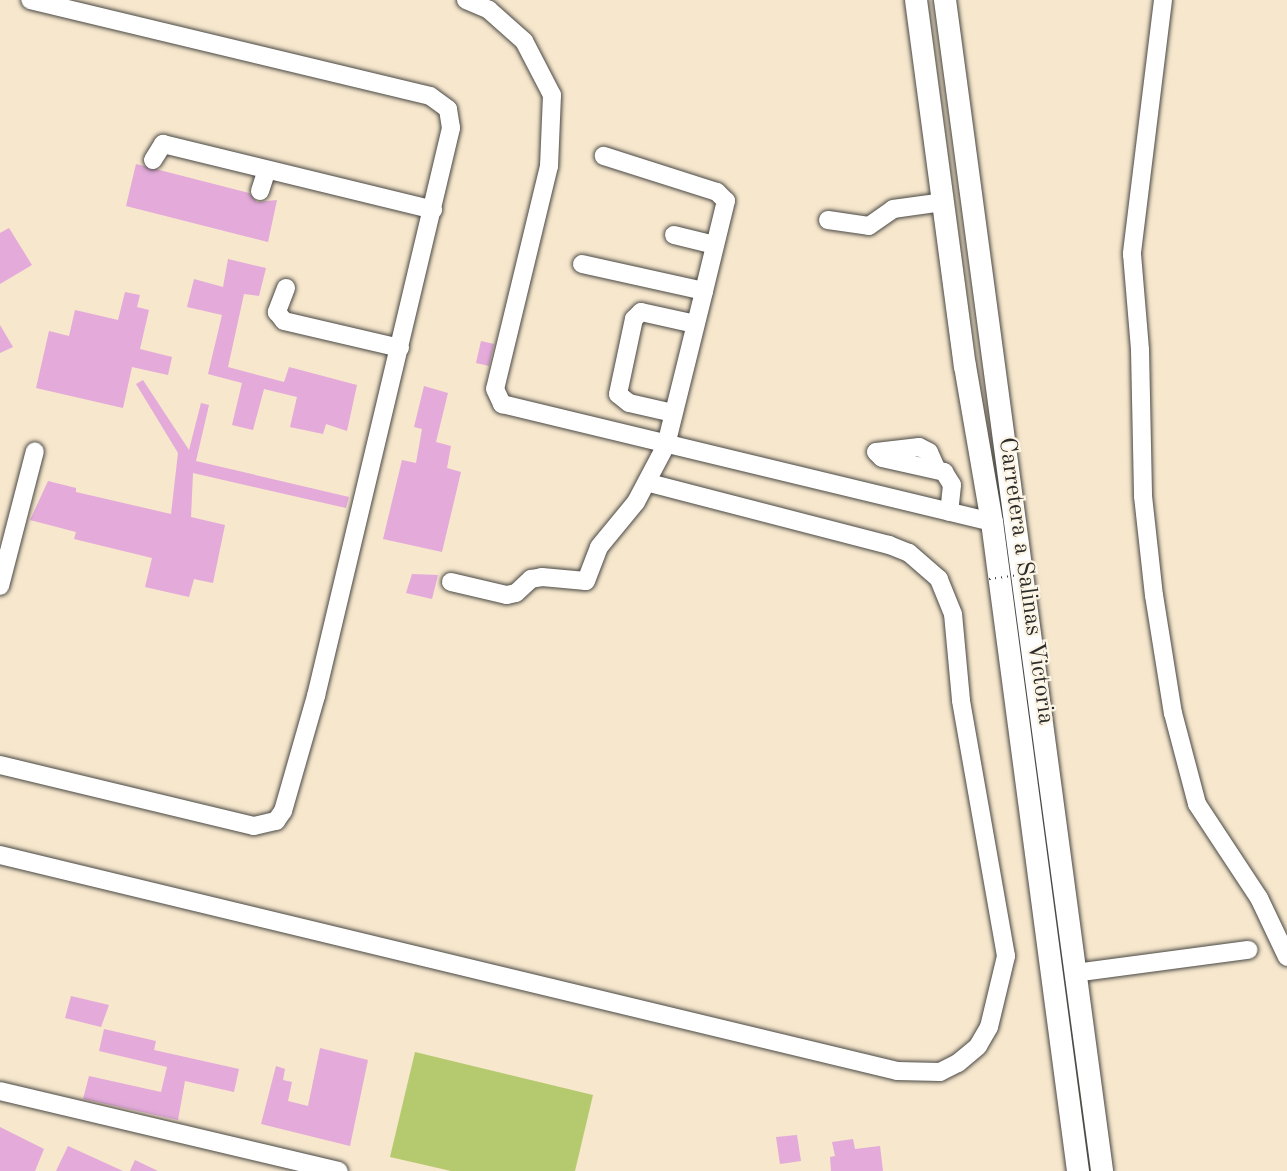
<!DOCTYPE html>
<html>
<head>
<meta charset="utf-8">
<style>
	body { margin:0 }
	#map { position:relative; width:1287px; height:1171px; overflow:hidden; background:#f6e7cd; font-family:"Old Standard TT",serif }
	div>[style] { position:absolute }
	.green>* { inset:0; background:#b5ca6e }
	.building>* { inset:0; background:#e3aada }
	.roads { filter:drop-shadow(0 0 2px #494743) drop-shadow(0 0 2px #494743) }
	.minor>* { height:18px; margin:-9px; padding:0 9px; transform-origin:9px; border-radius:9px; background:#fff }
	.major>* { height:22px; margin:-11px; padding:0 11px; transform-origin:11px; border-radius:11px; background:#fff }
	.path-bridge>* { height:2px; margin-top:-1px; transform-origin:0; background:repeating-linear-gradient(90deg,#494743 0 1.5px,transparent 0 6px) }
	span { translate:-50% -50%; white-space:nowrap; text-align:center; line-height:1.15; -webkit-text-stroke:4.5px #fcf5e5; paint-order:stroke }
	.street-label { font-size:24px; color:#2b2b2b }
</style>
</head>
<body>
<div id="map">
	<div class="green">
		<i style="clip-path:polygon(415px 1052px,593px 1095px,575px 1171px,451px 1171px,390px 1157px)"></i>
	</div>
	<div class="building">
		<i style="clip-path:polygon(136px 164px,249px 193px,257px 202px,277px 200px,268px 242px,126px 206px)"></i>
		<i style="clip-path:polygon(9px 228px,32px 265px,0 284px,0 233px)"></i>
		<i style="clip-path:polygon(228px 259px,266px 268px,259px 296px,244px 294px,228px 367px,284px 382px,289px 367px,357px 385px,347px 431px,326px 424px,323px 434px,290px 427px,297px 397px,264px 389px,253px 430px,232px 425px,242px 383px,208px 374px,222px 315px,187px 307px,194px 279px,223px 287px)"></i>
		<i style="clip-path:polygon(125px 292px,140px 295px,137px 307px,149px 310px,140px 349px,172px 357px,168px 375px,132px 367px,123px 408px,36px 388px,49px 331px,69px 336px,75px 310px,118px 320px)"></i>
		<i style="clip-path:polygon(0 325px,13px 347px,0 353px)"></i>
		<i style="clip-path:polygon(481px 341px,494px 344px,489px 366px,476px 363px)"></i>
		<i style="clip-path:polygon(143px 380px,189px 450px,201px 403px,209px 405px,196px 461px,349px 497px,346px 508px,193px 473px,191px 517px,225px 525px,213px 583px,194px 579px,189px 597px,145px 587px,152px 558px,74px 539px,76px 532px,30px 520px,48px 481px,76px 488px,76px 492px,171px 514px,178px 453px,136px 384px)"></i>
		<i style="clip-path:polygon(424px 386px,448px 393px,436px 442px,451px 446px,447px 468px,461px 472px,442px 552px,383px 539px,402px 460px,416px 463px,422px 429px,414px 427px)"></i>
		<i style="clip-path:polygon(412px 574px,438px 575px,432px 599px,406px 593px)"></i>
		<i style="clip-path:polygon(71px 996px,109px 1005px,101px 1027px,65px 1018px)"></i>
		<i style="clip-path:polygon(104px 1029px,156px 1041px,154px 1050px,239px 1069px,234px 1092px,185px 1081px,178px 1120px,83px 1099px,89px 1076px,161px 1092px,167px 1067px,99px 1051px)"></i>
		<i style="clip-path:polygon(320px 1048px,368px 1060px,350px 1146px,261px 1124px,276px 1066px,285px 1069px,283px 1080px,292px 1082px,288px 1101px,308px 1106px)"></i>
		<i style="clip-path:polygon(0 1127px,44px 1149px,35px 1171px,0 1171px)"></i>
		<i style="clip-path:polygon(797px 1135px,801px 1161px,780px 1164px,776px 1137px)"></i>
		<i style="clip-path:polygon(853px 1139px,855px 1149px,880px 1146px,883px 1171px,831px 1171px,830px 1157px,835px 1156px,832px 1142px)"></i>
		<i style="clip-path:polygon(68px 1146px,123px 1171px,56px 1171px)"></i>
		<i style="clip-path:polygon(135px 1160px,158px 1171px,130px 1171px)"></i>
	</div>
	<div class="roads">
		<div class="minor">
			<i style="left:466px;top:0;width:25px;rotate:23deg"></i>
			<i style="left:489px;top:10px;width:47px;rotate:41.5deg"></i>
			<i style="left:524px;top:41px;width:61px;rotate:62.6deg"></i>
			<i style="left:552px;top:95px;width:71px;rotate:92.4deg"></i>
			<i style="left:549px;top:166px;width:229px;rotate:103.6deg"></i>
			<i style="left:495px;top:389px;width:17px;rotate:65deg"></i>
			<i style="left:502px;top:404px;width:504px;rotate:13.54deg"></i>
			<i style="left:1163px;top:0;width:256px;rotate:97deg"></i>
			<i style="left:1132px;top:254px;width:96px;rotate:85.2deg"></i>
			<i style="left:1140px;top:350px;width:146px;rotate:88.8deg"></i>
			<i style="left:1143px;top:496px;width:100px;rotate:83.7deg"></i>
			<i style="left:1154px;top:595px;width:120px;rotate:80.9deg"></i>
			<i style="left:1173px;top:713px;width:94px;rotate:75.2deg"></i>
			<i style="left:1197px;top:804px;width:113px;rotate:56.6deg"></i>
			<i style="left:1259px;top:898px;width:65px;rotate:64.6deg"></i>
			<i style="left:153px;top:160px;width:19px;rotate:-58deg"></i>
			<i style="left:163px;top:144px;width:278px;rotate:13.7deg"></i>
			<i style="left:260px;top:191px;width:22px;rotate:-72deg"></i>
			<i style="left:828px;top:220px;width:41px;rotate:8.3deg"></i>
			<i style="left:869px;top:226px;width:29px;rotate:-35deg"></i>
			<i style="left:893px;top:209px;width:50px;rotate:-8deg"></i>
			<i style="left:674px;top:235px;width:42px;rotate:13.7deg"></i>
			<i style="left:582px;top:264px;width:125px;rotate:12.5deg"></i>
			<i style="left:704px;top:291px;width:93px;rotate:-76.3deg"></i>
			<i style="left:726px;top:201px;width:13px;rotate:-135deg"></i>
			<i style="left:717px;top:192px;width:119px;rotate:-162.3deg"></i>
			<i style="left:286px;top:288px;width:26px;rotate:111deg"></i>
			<i style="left:277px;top:312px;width:11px;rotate:52deg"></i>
			<i style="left:284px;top:321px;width:119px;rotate:13.1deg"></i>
			<i style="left:673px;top:413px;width:45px;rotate:-167.2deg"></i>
			<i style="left:629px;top:403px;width:14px;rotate:-141deg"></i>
			<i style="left:618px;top:394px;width:77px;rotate:-78deg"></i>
			<i style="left:634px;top:319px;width:10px;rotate:-45deg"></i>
			<i style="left:641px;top:312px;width:55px;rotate:12.5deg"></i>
			<i style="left:936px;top:468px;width:17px;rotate:-114deg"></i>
			<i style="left:929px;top:452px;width:11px;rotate:-153deg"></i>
			<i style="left:919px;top:447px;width:43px;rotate:173.4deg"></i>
			<i style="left:876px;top:452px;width:8px;rotate:45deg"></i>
			<i style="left:882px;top:458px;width:64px;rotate:12.7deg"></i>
			<i style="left:944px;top:472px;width:15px;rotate:58deg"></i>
			<i style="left:952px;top:485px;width:27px;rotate:96deg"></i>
			<i style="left:451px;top:582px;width:57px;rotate:13.1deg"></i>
			<i style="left:507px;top:595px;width:9px;rotate:-13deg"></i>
			<i style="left:516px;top:593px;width:21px;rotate:-43deg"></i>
			<i style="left:531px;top:579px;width:11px;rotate:-10deg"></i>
			<i style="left:542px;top:577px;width:44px;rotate:5.2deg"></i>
			<i style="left:586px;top:581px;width:36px;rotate:-69deg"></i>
			<i style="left:599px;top:547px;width:58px;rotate:-50.6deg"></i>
			<i style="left:636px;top:502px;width:64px;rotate:-62.2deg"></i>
			<i style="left:666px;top:445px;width:159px;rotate:-76.1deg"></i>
			<i style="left:0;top:586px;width:139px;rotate:-75.5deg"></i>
			<i style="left:0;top:765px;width:261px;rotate:13.5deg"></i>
			<i style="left:254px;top:826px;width:23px;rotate:-13deg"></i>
			<i style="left:276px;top:821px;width:12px;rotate:-55deg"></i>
			<i style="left:283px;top:811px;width:120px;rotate:-74deg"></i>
			<i style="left:316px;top:696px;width:584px;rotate:-76.63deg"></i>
			<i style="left:451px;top:128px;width:19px;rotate:-99deg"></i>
			<i style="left:448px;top:109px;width:22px;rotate:-144deg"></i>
			<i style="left:430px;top:96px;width:411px;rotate:-166.5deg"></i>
			<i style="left:0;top:855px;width:923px;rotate:13.54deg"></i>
			<i style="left:897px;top:1071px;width:43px;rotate:1.3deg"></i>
			<i style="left:940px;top:1072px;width:20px;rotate:-27deg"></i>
			<i style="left:958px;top:1063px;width:26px;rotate:-40deg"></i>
			<i style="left:978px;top:1046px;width:22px;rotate:-60deg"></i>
			<i style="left:989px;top:1027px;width:73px;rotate:-76.5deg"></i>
			<i style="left:1006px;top:956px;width:260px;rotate:-100deg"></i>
			<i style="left:961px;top:700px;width:86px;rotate:-95.3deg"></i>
			<i style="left:953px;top:614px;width:38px;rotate:-112deg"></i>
			<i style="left:939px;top:579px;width:40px;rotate:-139deg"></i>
			<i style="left:909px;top:553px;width:22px;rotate:-158deg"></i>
			<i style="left:889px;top:545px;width:248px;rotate:-165.5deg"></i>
			<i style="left:1075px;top:973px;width:175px;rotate:-7.6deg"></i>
			<i style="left:0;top:1091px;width:348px;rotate:13.3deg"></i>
		</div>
		<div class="major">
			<i style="left:916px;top:0;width:369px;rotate:82.4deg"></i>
			<i style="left:965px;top:366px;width:158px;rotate:80.2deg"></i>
			<i style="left:992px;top:522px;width:655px;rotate:82.45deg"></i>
			<i style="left:945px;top:0;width:1181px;rotate:82.36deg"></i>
		</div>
	</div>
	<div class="path-bridge">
		<i style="left:989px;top:579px;width:45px;rotate:-7.6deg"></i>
	</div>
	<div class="street-label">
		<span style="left:1025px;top:581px;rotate:82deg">Carretera a Salinas Victoria</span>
	</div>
</div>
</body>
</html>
